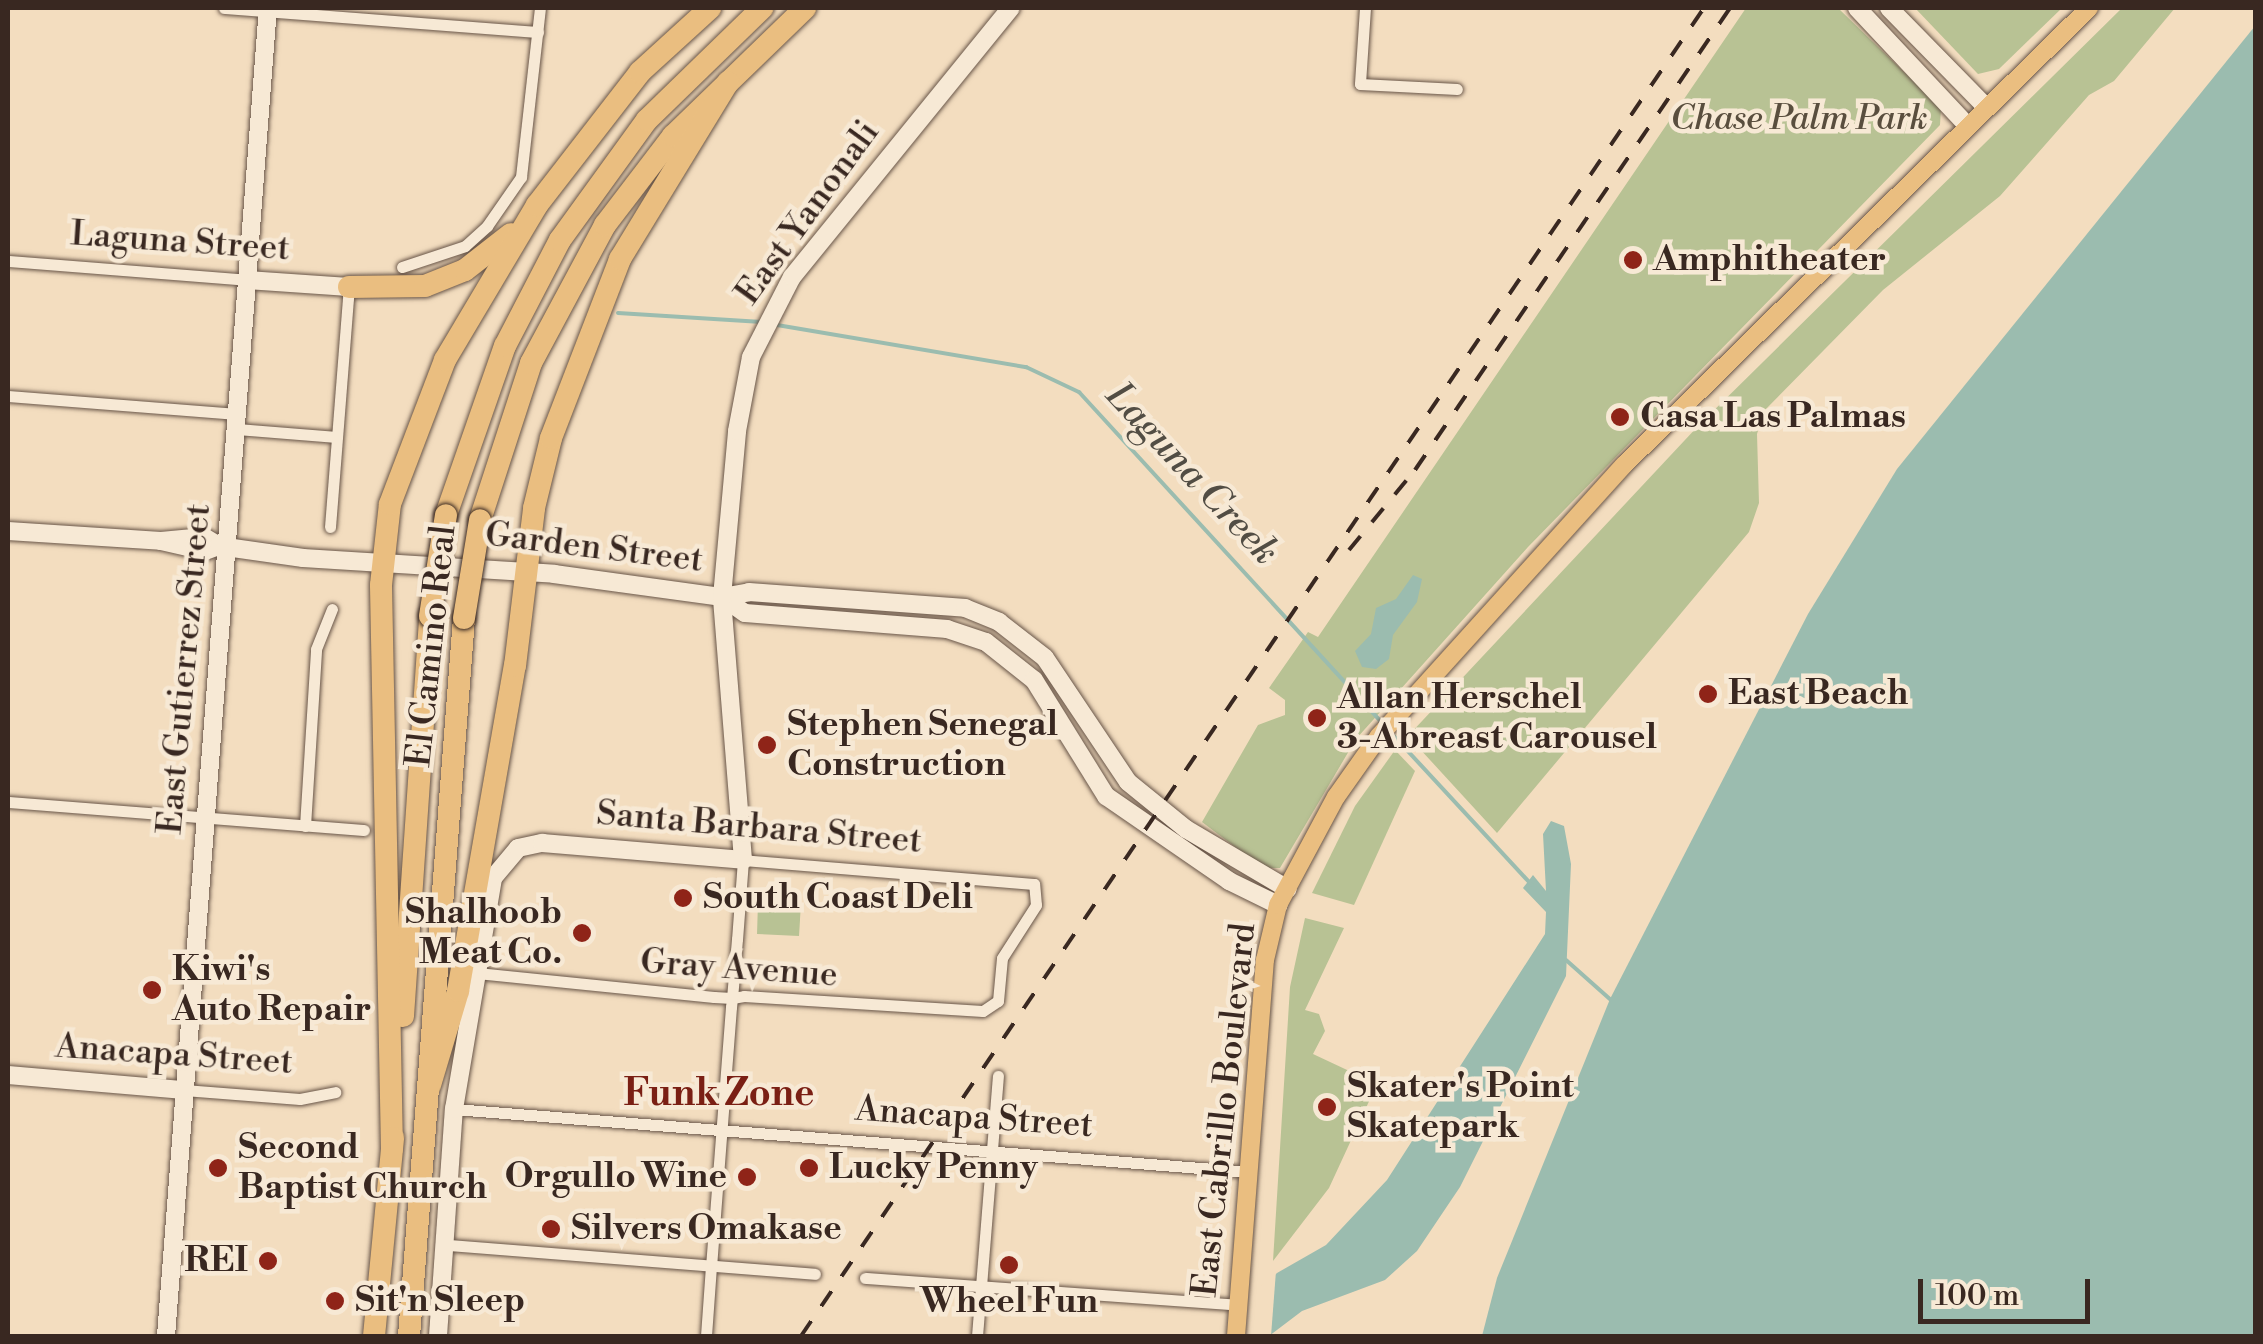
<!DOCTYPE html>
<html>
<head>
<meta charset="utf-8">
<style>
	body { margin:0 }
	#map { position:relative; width:2263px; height:1344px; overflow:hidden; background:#f3ddbf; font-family:"Libre Bodoni",serif }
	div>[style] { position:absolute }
	.green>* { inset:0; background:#b8c294 }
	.water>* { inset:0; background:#9bbcaf }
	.pier>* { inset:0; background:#f3ddbf }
	.stream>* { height:4px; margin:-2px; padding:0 2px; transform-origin:2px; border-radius:2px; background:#9bbcaf }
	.roads { filter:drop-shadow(0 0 2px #685548) drop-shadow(0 0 2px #685548) }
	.street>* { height:11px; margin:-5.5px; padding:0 5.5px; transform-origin:5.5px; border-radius:5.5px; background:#f7e9d5 }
	.secondary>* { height:18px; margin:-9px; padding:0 9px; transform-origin:9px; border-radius:9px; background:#f7e9d5 }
	.primary>* { height:18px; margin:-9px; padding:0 9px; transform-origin:9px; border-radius:9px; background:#eabe80 }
	.highway>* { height:22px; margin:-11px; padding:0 11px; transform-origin:11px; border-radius:11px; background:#eabe80 }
	.rail>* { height:4px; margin-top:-2px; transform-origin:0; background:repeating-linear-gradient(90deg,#392821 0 18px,transparent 0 36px) }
	.bridges { filter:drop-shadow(0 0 2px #392821) drop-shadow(0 0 2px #392821) }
	.highway-bridge>* { height:22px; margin:-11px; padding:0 11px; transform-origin:11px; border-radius:11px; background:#eabe80 }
	.dots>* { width:28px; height:28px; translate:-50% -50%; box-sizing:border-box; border:5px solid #f7e9d5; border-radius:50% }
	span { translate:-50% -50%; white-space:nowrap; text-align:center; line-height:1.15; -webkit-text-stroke:9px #f7e9d5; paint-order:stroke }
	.park-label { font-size:35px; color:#594e3e; font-style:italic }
	.street-label { font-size:35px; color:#392821 }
	.poi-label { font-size:35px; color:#392821; font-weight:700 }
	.left { translate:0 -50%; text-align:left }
	.right { translate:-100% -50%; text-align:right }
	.water-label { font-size:38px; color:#524d44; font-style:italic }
	.neighbourhood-label { font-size:38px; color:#7a1f14; font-weight:700 }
	.frame { position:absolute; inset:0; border:10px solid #392821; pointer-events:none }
	.scale { position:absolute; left:1918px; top:1279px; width:172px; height:45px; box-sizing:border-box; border:5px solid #392821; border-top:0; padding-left:12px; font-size:30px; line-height:35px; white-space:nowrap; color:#392821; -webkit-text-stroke:8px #f7e9d5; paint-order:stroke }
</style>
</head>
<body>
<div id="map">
	<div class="green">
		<i style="clip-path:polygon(1746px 8px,1838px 8px,1941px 108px,1940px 125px,1528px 547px,1356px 739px,1280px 868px,1263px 868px,1202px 822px,1258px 725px,1285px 715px,1285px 700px,1269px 688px,1308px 632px,1318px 637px)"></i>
		<i style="clip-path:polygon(1915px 8px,2062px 8px,1999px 69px,1978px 74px)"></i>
		<i style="clip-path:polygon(2122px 8px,2175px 8px,2114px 81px,2089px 95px,2000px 196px,1883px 290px,1764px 411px,1757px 434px,1759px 503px,1749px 532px,1497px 833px,1408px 736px,1699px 425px)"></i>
		<i style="clip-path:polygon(1395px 750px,1415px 771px,1354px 905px,1312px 893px,1355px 806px)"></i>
		<i style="clip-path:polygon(758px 902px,801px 903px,799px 936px,757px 934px)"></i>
		<i style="clip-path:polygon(1305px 918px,1344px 928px,1305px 1010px,1319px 1014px,1325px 1031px,1313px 1054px,1377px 1084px,1329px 1188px,1273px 1261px,1290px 987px)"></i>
	</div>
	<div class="water">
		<i style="clip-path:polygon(2255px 26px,2255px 1336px,1482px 1336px,1497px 1278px,1610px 999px,1808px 614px,1897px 469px)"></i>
		<i style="clip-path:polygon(1413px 575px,1422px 579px,1417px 602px,1393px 635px,1389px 659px,1376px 669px,1362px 667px,1355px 651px,1371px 634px,1376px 608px,1396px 599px)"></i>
		<i style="clip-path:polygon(1551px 821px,1564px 826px,1571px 864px,1566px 976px,1460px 1187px,1417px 1251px,1385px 1280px,1302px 1311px,1269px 1336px,1212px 1336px,1277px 1273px,1326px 1245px,1387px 1180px,1545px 934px,1546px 912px,1523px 888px,1533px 875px,1546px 891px,1543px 834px)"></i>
	</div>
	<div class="pier">
		<i style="clip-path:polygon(1276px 1271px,1271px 1336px,1213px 1336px,1214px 1330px)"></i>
	</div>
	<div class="stream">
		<i style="left:618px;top:313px;width:144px;rotate:3.6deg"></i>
		<i style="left:777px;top:325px;width:253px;rotate:9.6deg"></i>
		<i style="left:1026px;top:367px;width:59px;rotate:25.3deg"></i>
		<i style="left:1079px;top:392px;width:449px;rotate:47.5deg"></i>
		<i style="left:1392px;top:734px;width:205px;rotate:47.2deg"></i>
		<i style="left:1566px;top:960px;width:59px;rotate:41.6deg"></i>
	</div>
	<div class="roads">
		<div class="street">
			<i style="left:224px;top:8px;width:315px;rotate:4.4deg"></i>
			<i style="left:1365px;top:8px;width:76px;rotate:93.8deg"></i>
			<i style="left:1360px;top:84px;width:97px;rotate:3deg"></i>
			<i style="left:8px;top:261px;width:240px;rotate:4.5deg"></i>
			<i style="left:402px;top:267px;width:66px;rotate:-18.4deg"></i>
			<i style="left:465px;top:246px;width:30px;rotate:-42deg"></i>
			<i style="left:487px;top:226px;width:60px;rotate:-55.2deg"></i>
			<i style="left:521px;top:177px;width:170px;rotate:-83.6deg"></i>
			<i style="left:8px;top:396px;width:230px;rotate:4.5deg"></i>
			<i style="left:237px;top:429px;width:100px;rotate:4.6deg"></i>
			<i style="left:330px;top:527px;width:241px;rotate:-85.5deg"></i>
			<i style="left:8px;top:802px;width:357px;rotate:4.5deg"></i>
			<i style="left:305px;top:826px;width:177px;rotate:-86.4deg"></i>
			<i style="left:316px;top:649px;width:43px;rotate:-68.2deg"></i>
			<i style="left:477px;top:973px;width:238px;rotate:5.8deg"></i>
			<i style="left:714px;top:997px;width:18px;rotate:3deg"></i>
			<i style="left:732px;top:998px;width:12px;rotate:-9deg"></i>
			<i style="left:744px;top:996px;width:239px;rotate:3.6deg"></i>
			<i style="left:983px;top:1011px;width:18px;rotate:-34deg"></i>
			<i style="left:998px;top:1001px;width:43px;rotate:-84.7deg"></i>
			<i style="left:1002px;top:958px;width:63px;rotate:-57.3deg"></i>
			<i style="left:1036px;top:905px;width:21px;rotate:-95deg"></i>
			<i style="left:1034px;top:884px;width:292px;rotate:-175.3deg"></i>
			<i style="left:743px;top:860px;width:79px;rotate:94.3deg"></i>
			<i style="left:737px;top:939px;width:59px;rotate:94.8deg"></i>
			<i style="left:732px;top:998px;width:9px;rotate:96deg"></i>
			<i style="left:731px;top:1007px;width:260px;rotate:94.4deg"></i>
			<i style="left:711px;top:1266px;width:70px;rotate:94.1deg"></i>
			<i style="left:184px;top:1090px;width:116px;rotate:4.4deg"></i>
			<i style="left:300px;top:1099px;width:36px;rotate:-11deg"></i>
			<i style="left:454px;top:1109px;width:799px;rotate:4.52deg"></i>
			<i style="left:448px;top:1245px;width:368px;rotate:4.5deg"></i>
			<i style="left:865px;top:1278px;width:374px;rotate:4.1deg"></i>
			<i style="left:977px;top:1336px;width:261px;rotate:-85.4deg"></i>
		</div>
		<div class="secondary">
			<i style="left:1857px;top:8px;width:161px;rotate:46.8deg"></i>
			<i style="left:1889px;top:8px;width:139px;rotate:45.6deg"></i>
			<i style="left:247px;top:280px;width:102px;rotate:3.9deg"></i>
			<i style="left:8px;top:531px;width:153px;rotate:3.7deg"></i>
			<i style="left:161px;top:541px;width:43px;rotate:-5.3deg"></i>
			<i style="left:204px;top:537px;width:17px;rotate:31deg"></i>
			<i style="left:219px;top:546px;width:85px;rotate:8.1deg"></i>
			<i style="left:303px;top:558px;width:252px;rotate:3.6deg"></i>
			<i style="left:554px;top:574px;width:170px;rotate:7.8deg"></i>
			<i style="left:722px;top:597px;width:27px;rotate:-10deg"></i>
			<i style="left:749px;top:592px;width:217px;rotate:4.2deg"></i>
			<i style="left:965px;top:608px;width:37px;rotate:22deg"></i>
			<i style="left:999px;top:622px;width:58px;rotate:38deg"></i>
			<i style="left:1045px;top:658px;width:149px;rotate:56.2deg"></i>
			<i style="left:1128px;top:782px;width:75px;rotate:39deg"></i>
			<i style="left:1186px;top:829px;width:118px;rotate:30.5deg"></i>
			<i style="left:161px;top:541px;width:45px;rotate:12.8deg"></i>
			<i style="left:205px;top:551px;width:15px;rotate:-20deg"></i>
			<i style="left:722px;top:597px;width:28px;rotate:35deg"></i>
			<i style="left:745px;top:613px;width:203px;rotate:4.5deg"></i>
			<i style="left:947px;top:629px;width:41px;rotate:18.4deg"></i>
			<i style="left:986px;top:642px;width:61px;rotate:38.4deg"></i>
			<i style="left:1034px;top:680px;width:137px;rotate:58.2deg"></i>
			<i style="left:1106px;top:796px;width:150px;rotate:34.6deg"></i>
			<i style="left:1229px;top:881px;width:55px;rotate:26.1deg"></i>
			<i style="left:8px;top:1075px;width:177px;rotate:4.9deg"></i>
			<i style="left:166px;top:1336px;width:1332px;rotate:-85.61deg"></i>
			<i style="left:438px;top:1336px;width:228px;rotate:-86deg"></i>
			<i style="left:454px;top:1109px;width:234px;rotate:-80.4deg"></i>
			<i style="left:493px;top:878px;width:39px;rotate:-50deg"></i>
			<i style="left:518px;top:848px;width:25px;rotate:-12deg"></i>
			<i style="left:542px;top:843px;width:202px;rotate:4.8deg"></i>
			<i style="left:743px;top:860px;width:264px;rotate:-94.6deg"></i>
			<i style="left:722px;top:597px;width:167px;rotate:-84.8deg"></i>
			<i style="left:737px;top:431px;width:75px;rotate:-79.3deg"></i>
			<i style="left:751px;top:357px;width:90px;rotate:-62.9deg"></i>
			<i style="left:792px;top:277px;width:347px;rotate:-50.9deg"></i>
		</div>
		<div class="primary">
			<i style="left:1236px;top:1336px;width:377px;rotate:-85.6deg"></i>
			<i style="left:1265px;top:960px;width:57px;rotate:-76.7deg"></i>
			<i style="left:1278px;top:905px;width:123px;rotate:-61.8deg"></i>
			<i style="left:1336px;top:797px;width:75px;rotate:-54.8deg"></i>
			<i style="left:1379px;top:736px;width:365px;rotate:-47.9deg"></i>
			<i style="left:1624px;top:465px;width:652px;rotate:-44.5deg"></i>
		</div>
		<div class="highway">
			<i style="left:349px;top:287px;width:76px;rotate:-0.8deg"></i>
			<i style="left:425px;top:286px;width:43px;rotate:-21.8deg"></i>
			<i style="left:465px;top:270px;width:58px;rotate:-38deg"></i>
			<i style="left:446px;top:515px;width:179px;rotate:-70.8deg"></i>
			<i style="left:505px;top:346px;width:119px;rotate:-62.6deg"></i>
			<i style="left:560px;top:240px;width:148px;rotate:-54.1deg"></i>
			<i style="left:647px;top:120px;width:161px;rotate:-44.2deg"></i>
			<i style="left:480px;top:520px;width:165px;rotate:-72deg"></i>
			<i style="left:531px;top:363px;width:157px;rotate:-61.8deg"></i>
			<i style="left:605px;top:225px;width:112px;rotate:-52.6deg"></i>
			<i style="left:673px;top:136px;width:184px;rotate:-44.1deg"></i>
			<i style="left:403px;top:1016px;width:401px;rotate:-86.1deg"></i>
			<i style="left:430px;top:1085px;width:98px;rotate:-73.4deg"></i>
			<i style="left:458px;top:991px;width:330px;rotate:-80.1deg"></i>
			<i style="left:515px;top:666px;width:159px;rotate:-83.1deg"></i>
			<i style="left:534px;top:508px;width:72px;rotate:-76.3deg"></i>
			<i style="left:551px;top:438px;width:192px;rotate:-68.9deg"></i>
			<i style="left:620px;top:259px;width:207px;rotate:-58.6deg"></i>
			<i style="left:392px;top:1149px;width:564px;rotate:-91.12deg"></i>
			<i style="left:381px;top:585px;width:81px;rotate:-83.7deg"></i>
			<i style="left:390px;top:504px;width:154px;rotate:-69.1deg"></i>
			<i style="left:445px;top:360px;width:180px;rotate:-59.3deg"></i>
			<i style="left:537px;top:205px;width:168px;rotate:-52.2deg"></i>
			<i style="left:640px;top:72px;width:95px;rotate:-42.4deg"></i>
			<i style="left:374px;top:1336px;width:199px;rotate:-84.5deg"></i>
			<i style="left:409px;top:1336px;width:720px;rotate:-85.62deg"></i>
		</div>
	</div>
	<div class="rail">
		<i style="left:1349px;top:550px;width:104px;rotate:-50.5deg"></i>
		<i style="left:1415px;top:470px;width:559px;rotate:-55.71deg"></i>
		<i style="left:801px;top:1336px;width:1606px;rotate:-55.79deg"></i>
	</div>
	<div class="bridges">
		<div class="highway-bridge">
			<i style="left:430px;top:616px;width:102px;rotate:-81deg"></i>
			<i style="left:464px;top:618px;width:99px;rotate:-80.7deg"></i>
		</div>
	</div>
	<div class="dots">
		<i style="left:1633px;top:260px;background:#8f2418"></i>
		<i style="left:1620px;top:417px;background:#8f2418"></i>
		<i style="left:1708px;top:694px;background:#8f2418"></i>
		<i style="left:1317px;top:718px;background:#8f2418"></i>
		<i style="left:767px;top:745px;background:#8f2418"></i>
		<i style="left:683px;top:898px;background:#8f2418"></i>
		<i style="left:582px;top:933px;background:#8f2418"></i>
		<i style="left:152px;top:990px;background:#8f2418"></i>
		<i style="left:1327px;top:1107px;background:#8f2418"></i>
		<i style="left:218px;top:1168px;background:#8f2418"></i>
		<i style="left:809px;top:1168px;background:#8f2418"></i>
		<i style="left:747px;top:1177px;background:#8f2418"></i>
		<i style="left:551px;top:1229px;background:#8f2418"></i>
		<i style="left:268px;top:1261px;background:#8f2418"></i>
		<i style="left:1009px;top:1265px;background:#8f2418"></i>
		<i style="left:335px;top:1301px;background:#8f2418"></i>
	</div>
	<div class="park-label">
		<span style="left:1799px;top:119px">Chase Palm Park</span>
	</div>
	<div class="street-label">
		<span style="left:808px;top:213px;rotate:-54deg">East Yanonali</span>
		<span style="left:180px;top:242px;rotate:4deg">Laguna Street</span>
		<span style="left:594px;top:548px;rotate:7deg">Garden Street</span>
		<span style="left:432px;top:646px;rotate:-84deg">El Camino Real</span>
		<span style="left:185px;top:669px;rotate:-85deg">East Gutierrez Street</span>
		<span style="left:759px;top:828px;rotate:5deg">Santa Barbara Street</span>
		<span style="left:739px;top:969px;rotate:4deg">Gray Avenue</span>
		<span style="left:174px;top:1055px;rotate:4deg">Anacapa Street</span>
		<span style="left:1225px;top:1110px;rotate:-84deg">East Cabrillo Boulevard</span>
		<span style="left:974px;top:1118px;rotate:4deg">Anacapa Street</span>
	</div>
	<div class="poi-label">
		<span class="left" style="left:1653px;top:260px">Amphitheater</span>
		<span class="left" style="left:1640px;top:417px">Casa Las Palmas</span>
		<span class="left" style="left:1728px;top:694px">East Beach</span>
		<span class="left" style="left:1337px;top:718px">Allan Herschel<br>3-Abreast Carousel</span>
		<span class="left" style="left:787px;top:745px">Stephen Senegal<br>Construction</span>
		<span class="left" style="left:703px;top:898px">South Coast Deli</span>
		<span class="right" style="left:562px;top:933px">Shalhoob<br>Meat Co.</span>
		<span class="left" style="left:172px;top:990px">Kiwi's<br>Auto Repair</span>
		<span class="left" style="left:1347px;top:1107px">Skater's Point<br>Skatepark</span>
		<span class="left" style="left:238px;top:1168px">Second<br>Baptist Church</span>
		<span class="left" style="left:829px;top:1168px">Lucky Penny</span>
		<span class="right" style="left:727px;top:1177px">Orgullo Wine</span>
		<span class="left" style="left:571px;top:1229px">Silvers Omakase</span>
		<span class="right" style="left:248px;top:1261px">REI</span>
		<span class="left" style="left:355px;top:1301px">Sit'n Sleep</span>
		<span style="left:1009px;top:1302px">Wheel Fun</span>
	</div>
	<div class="water-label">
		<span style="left:1192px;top:474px;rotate:47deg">Laguna Creek</span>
	</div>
	<div class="neighbourhood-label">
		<span style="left:719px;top:1094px">Funk Zone</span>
	</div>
	<div class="frame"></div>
	<div class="scale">100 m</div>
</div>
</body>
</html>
